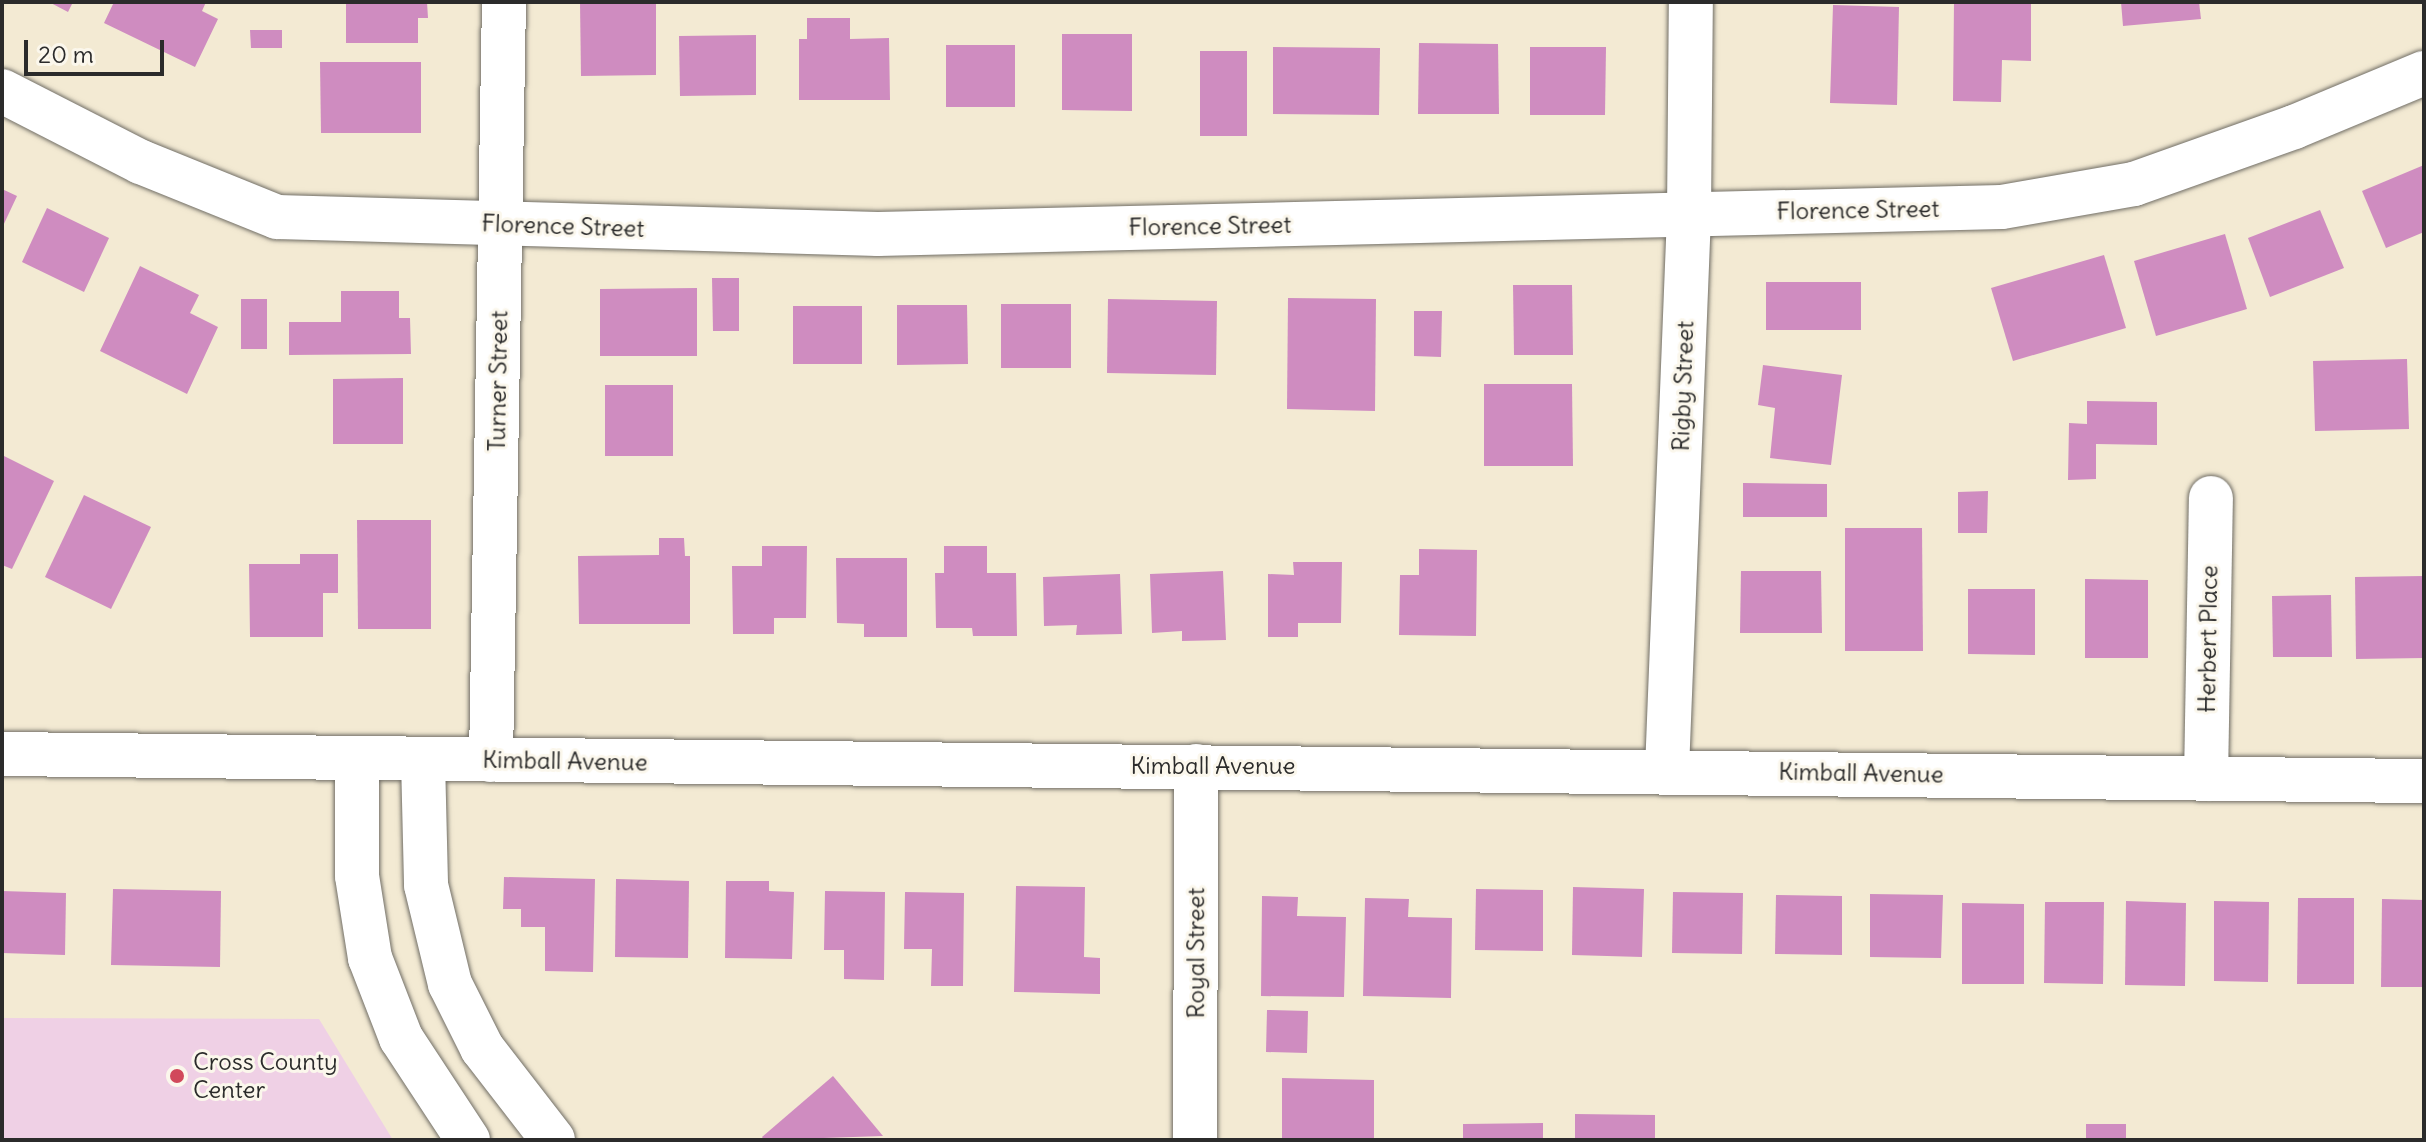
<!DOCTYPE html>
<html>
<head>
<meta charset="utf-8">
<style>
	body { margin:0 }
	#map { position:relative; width:2426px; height:1142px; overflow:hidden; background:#f3ead3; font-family:Delius,sans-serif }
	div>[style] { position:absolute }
	.built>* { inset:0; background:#efd0e5 }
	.building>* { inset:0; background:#cf8cc0 }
	.roads { filter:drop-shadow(0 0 2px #716e66) drop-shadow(0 0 2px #716e66) }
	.minor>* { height:44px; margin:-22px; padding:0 22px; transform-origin:22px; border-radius:22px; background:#fff }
	.dots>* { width:22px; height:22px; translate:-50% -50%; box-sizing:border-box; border:4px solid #fbf7ec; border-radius:50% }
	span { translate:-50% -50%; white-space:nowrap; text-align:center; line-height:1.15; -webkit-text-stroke:6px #fbf7ec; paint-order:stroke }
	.street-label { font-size:24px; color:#2b2b2b }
	.poi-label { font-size:24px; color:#2b2b2b }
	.left { translate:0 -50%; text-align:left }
	.frame { position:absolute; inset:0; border:4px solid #2b2b2b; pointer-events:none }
	.scale { position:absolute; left:24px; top:40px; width:140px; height:36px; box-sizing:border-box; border:4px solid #2b2b2b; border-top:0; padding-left:10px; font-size:24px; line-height:28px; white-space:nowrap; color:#2b2b2b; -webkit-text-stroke:6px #fbf7ec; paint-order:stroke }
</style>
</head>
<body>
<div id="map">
	<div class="built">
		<i style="clip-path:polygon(2px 1018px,319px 1019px,393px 1140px,2px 1140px)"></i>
	</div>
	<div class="building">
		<i style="clip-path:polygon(49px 2px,73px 2px,68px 12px)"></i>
		<i style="clip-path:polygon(114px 2px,206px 2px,202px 11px,218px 19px,195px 67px,104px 23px)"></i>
		<i style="clip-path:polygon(346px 2px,427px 2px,428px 18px,418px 18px,418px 43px,346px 43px)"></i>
		<i style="clip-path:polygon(580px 2px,656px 2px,656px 75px,581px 76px)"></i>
		<i style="clip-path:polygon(1954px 2px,2031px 2px,2031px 61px,2002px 60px,2001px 102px,1953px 101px)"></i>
		<i style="clip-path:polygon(2121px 2px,2199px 2px,2201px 19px,2123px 26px)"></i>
		<i style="clip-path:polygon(1833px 5px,1899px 7px,1897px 105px,1830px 103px)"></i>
		<i style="clip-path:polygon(807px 18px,850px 18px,850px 39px,889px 38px,890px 100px,799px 100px,799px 39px,807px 39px)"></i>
		<i style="clip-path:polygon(250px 30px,282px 30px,282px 48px,251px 48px)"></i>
		<i style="clip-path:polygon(1062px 34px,1132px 34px,1132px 111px,1062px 110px)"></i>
		<i style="clip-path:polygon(756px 35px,756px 95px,680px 96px,679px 36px)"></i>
		<i style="clip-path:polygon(1419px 43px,1498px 44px,1499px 114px,1418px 114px)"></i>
		<i style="clip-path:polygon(946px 45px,1015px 45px,1015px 107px,946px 107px)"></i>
		<i style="clip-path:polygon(1273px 47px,1380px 48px,1379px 115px,1273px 114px)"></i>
		<i style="clip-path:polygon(1530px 47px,1606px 47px,1605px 115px,1530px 115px)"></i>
		<i style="clip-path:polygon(1200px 51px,1247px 51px,1247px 136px,1200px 136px)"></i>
		<i style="clip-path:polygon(320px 62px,421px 62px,421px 133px,321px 133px)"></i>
		<i style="clip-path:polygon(2424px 165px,2424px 232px,2386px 248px,2362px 191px)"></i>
		<i style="clip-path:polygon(2px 189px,17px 196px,2px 228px)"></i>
		<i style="clip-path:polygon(47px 208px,109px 238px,84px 292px,22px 262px)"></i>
		<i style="clip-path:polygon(2320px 210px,2344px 268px,2270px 297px,2248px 238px)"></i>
		<i style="clip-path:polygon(2225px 234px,2247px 309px,2156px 336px,2134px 261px)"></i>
		<i style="clip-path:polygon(2104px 255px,2126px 328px,2013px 361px,1991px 288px)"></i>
		<i style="clip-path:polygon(140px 266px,199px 295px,190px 313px,218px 327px,187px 394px,100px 351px)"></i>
		<i style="clip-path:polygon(712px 278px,739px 278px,739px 331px,713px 331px)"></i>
		<i style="clip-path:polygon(1766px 282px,1861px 282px,1861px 330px,1766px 330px)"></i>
		<i style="clip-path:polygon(1513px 285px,1572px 285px,1573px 355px,1514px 355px)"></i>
		<i style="clip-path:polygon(697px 288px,697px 356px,600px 356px,600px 289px)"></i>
		<i style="clip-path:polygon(341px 291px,399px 291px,399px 318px,410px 318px,411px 354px,289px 355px,289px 322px,341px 322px)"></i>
		<i style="clip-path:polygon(1288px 298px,1376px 299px,1375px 411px,1287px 409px)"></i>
		<i style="clip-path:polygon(241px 299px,267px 299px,267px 349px,241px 349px)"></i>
		<i style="clip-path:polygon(1108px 299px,1217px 301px,1216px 375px,1107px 373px)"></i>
		<i style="clip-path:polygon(1001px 304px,1071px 304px,1071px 368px,1001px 368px)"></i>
		<i style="clip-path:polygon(897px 305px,967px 305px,968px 364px,897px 365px)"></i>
		<i style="clip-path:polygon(793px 306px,862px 306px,862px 364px,793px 364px)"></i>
		<i style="clip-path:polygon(1414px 311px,1442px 311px,1441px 357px,1414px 356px)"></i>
		<i style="clip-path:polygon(2407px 359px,2409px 429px,2315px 431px,2313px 361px)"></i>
		<i style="clip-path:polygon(1763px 365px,1842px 375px,1831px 465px,1770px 458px,1775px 408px,1758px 405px)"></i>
		<i style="clip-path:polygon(403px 378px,403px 444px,333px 444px,333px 379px)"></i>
		<i style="clip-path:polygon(1484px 384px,1572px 384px,1573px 466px,1484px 466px)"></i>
		<i style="clip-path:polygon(605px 385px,673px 385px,673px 456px,605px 456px)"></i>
		<i style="clip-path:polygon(2087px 401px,2157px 402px,2157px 445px,2096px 444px,2096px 479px,2068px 480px,2069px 423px,2087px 424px)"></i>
		<i style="clip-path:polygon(2px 455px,54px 481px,12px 569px,2px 565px)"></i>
		<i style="clip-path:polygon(1743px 483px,1827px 484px,1827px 517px,1743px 517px)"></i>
		<i style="clip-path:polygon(1988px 491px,1987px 533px,1958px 533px,1958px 492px)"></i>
		<i style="clip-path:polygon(84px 495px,151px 527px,111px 609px,45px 577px)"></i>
		<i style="clip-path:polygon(357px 520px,431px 520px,431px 629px,358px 629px)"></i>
		<i style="clip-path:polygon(1845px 528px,1922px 528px,1923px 651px,1845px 651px)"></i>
		<i style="clip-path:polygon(659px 538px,684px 538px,685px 556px,690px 556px,690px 624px,579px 624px,578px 556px,659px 555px)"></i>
		<i style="clip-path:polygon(762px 546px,807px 546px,806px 618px,774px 618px,774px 634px,733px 634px,732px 566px,762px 566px)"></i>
		<i style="clip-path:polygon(944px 546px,987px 546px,987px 573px,1016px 573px,1017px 636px,973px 636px,972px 628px,936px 628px,935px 573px,944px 573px)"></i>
		<i style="clip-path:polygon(1419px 549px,1477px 550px,1476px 636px,1399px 635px,1400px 575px,1419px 575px)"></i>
		<i style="clip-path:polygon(300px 554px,338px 554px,338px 593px,323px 593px,323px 637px,250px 637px,249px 564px,300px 564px)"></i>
		<i style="clip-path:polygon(836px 558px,907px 558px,907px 637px,864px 637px,864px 624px,837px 623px)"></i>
		<i style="clip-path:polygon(1293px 562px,1342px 562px,1341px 623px,1298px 623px,1298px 637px,1268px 637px,1268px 574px,1294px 575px)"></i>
		<i style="clip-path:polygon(1223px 571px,1226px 640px,1182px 641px,1182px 631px,1152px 633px,1150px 574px)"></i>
		<i style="clip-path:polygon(1741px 571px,1821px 571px,1822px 633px,1740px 633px)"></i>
		<i style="clip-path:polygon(1120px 574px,1122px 634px,1076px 635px,1077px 625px,1044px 626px,1043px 577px)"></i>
		<i style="clip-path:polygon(2424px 576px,2424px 658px,2356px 659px,2355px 577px)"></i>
		<i style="clip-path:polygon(2085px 579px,2148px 580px,2148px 658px,2085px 658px)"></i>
		<i style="clip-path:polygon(1968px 589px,2035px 589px,2035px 655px,1968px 654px)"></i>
		<i style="clip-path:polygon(2331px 595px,2332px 657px,2273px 657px,2272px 596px)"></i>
		<i style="clip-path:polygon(504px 877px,595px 879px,593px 972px,545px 971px,545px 927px,521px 927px,521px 909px,503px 909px)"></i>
		<i style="clip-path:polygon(616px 879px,689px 881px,688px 958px,615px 957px)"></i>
		<i style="clip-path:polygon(726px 881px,769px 881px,769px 891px,794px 892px,792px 959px,725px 958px)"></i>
		<i style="clip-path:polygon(1016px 886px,1085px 887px,1084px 957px,1100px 958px,1100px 994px,1014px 992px)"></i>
		<i style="clip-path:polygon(1573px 887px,1644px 889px,1642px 957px,1572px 955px)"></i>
		<i style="clip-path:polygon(113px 889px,221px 891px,220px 967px,111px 965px)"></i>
		<i style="clip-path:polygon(1476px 889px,1543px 890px,1543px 951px,1475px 950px)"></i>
		<i style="clip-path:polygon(2px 891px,66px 893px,65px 955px,2px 953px)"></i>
		<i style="clip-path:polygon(825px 891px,885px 892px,884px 980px,844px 979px,844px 950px,824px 950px)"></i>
		<i style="clip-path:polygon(905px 892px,964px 893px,963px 986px,931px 986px,932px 949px,904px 949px)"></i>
		<i style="clip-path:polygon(1673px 892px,1743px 893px,1742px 954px,1672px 953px)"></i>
		<i style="clip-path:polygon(1870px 894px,1943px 895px,1941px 958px,1870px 957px)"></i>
		<i style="clip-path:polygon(1776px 895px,1842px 896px,1842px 955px,1775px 954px)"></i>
		<i style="clip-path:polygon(1262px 896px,1298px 897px,1297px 916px,1346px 917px,1344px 997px,1261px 996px)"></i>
		<i style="clip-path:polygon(1365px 898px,1409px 899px,1408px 917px,1452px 918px,1451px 998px,1363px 996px)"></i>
		<i style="clip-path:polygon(2298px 898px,2354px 898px,2354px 984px,2297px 984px)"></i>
		<i style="clip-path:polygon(2382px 899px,2424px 900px,2424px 987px,2381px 987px)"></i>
		<i style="clip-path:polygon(2126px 901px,2186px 903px,2185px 986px,2125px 985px)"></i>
		<i style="clip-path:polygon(2214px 901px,2269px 902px,2268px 982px,2214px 981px)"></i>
		<i style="clip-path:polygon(2045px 902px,2104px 902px,2103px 984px,2044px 983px)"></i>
		<i style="clip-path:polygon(1962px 903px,2024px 904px,2024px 984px,1962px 984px)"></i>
		<i style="clip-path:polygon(1267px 1010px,1308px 1011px,1307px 1053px,1266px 1052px)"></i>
		<i style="clip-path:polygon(833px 1076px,883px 1136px,764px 1140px,762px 1137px)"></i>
		<i style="clip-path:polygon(1282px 1078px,1374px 1080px,1374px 1140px,1282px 1140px)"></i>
		<i style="clip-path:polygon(1575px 1114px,1655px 1115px,1655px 1140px,1575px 1140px)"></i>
		<i style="clip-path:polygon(1543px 1123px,1543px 1140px,1463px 1140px,1463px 1124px)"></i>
		<i style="clip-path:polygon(2086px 1124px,2126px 1124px,2126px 1140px,2086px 1140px)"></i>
	</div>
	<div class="roads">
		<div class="minor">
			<i style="left:2px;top:91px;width:156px;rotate:27.1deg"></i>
			<i style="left:141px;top:162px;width:147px;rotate:22deg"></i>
			<i style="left:277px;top:217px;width:601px;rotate:1.62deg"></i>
			<i style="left:878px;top:234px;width:1124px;rotate:-1.38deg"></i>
			<i style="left:2002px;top:207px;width:134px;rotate:-9.9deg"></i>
			<i style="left:2134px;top:184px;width:170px;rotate:-19.6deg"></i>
			<i style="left:2294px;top:127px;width:141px;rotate:-22.6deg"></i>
			<i style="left:2px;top:754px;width:2422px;rotate:0.64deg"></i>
			<i style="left:357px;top:759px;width:117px;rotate:90deg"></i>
			<i style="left:357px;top:876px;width:83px;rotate:81deg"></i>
			<i style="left:370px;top:958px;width:86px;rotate:68.8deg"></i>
			<i style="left:401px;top:1038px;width:122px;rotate:56.7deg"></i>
			<i style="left:423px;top:760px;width:125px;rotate:88.6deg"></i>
			<i style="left:426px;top:885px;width:102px;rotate:76.4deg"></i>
			<i style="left:450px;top:984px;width:72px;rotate:63.4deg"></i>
			<i style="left:482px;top:1048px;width:116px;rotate:52.3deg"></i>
			<i style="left:491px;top:760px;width:758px;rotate:-89.02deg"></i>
			<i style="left:1667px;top:770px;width:556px;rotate:-87.73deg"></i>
			<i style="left:1689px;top:214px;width:212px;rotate:-89.5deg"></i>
			<i style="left:2206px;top:779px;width:281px;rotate:-89deg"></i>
			<i style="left:1195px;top:1140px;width:374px;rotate:-89.8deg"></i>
		</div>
	</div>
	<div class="dots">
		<i style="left:177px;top:1076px;background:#d1495b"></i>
	</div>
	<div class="street-label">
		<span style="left:1858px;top:210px;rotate:-1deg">Florence Street</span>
		<span style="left:563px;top:226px;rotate:2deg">Florence Street</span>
		<span style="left:1210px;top:226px;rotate:-1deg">Florence Street</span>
		<span style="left:498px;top:381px;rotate:-89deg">Turner Street</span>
		<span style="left:1683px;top:386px;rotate:-88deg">Rigby Street</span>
		<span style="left:2208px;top:639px;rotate:-89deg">Herbert Place</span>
		<span style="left:565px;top:761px;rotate:1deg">Kimball Avenue</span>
		<span style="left:1213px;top:766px">Kimball Avenue</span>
		<span style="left:1861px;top:773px;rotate:1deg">Kimball Avenue</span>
		<span style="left:1196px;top:953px;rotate:-90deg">Royal Street</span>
	</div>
	<div class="poi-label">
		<span class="left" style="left:193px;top:1076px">Cross County<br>Center</span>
	</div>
	<div class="frame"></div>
	<div class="scale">20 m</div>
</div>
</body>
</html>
